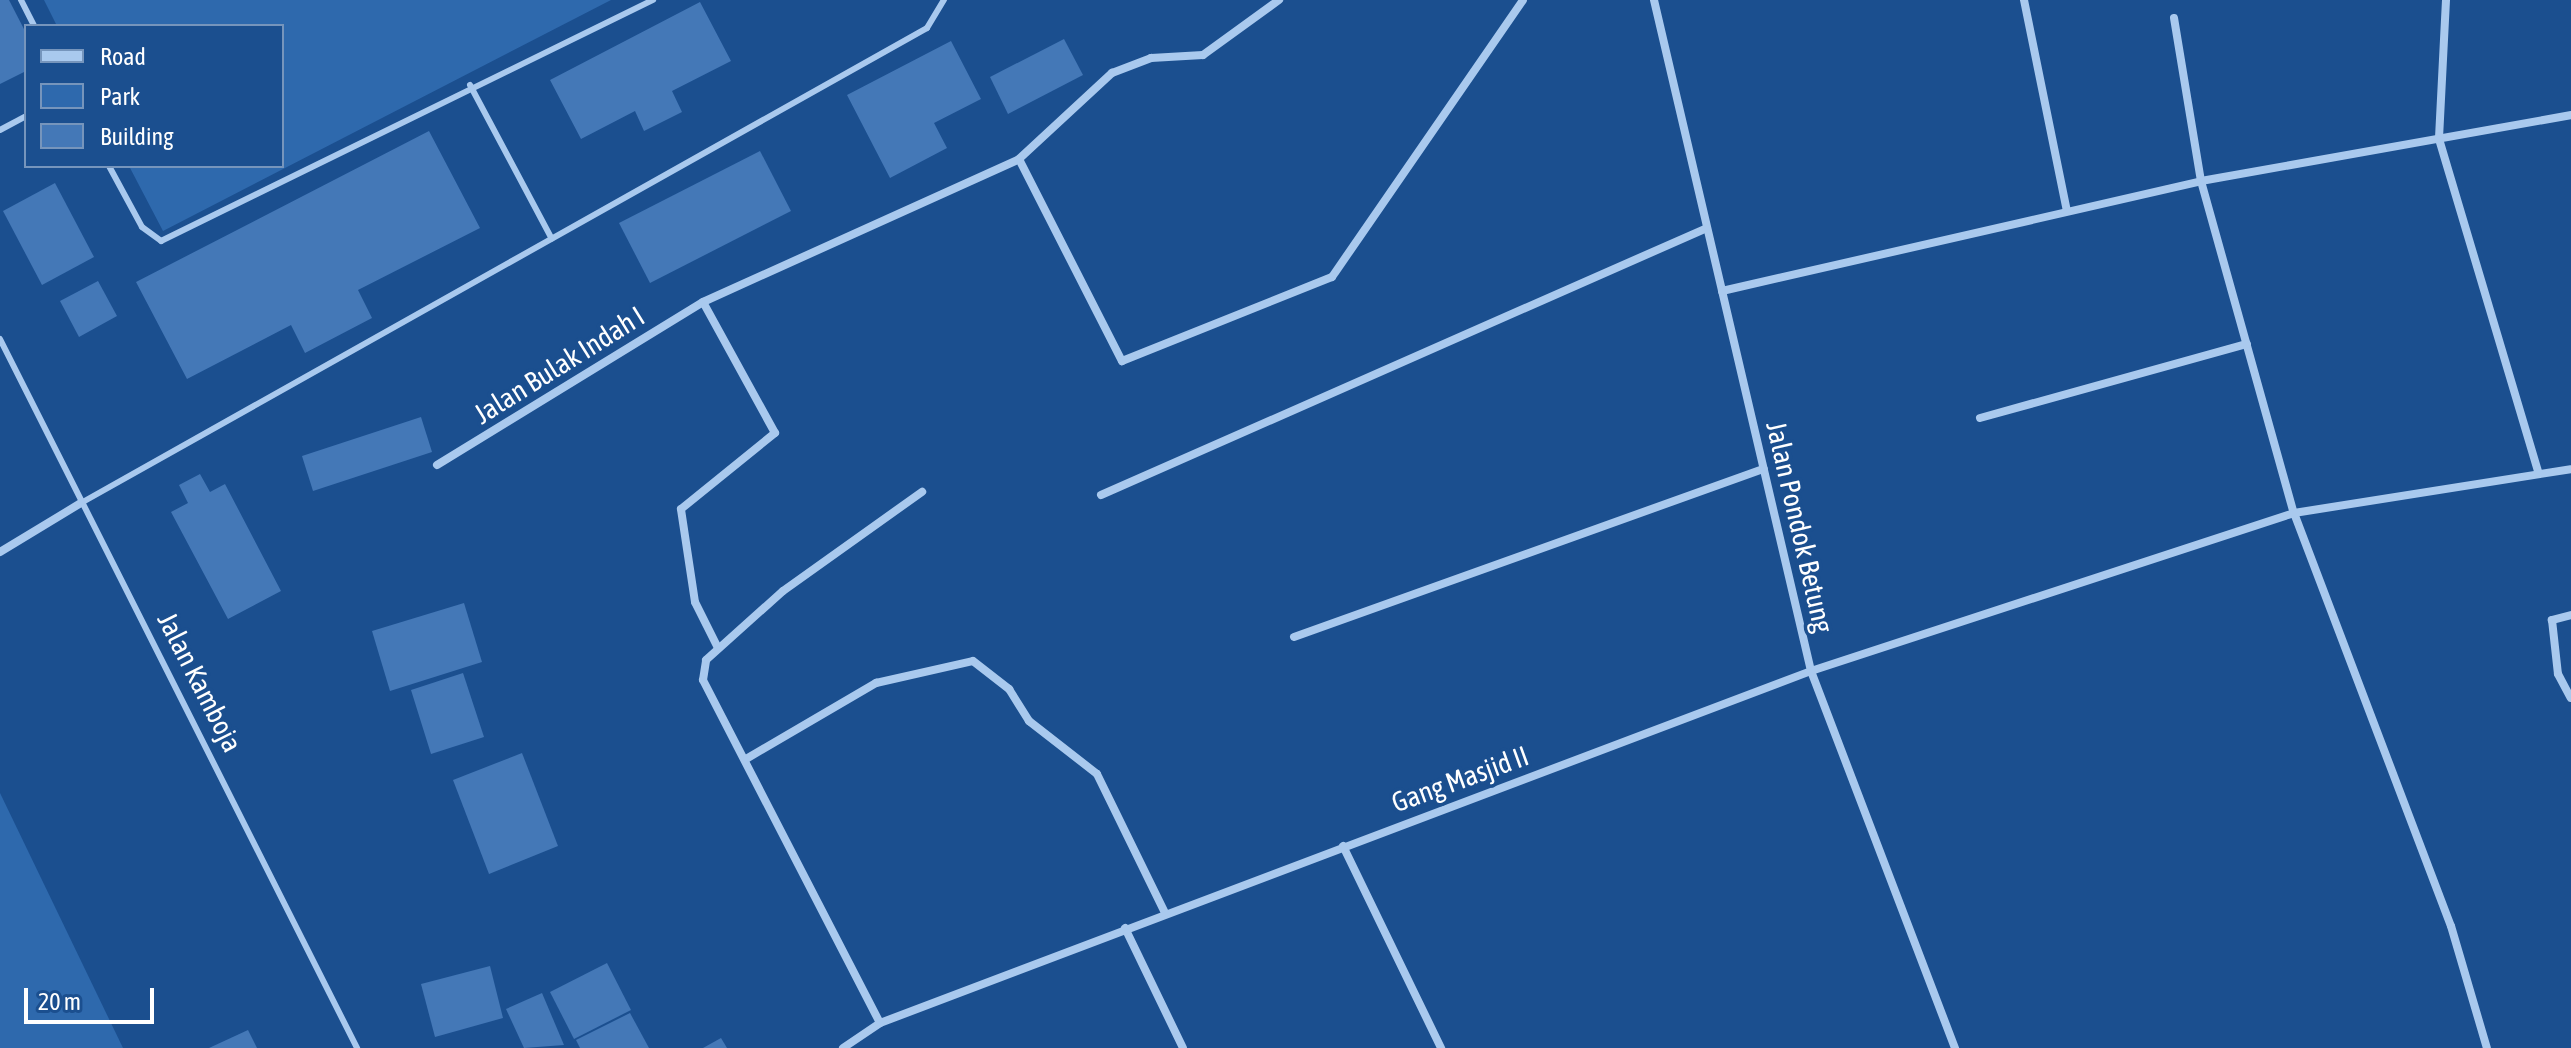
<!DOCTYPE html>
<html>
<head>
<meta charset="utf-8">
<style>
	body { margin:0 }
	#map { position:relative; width:2571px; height:1048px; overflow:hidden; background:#1b4f8f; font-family:"Asap Condensed",sans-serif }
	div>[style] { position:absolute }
	.green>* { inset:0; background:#2e69ad }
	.building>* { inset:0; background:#4478b7 }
	.service>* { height:6px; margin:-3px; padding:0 3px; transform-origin:3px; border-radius:3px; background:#a9c9ee }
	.minor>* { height:8px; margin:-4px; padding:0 4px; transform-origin:4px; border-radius:4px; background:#a9c9ee }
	span { translate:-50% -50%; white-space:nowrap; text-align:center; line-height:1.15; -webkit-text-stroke:7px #1b4f8f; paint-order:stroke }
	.street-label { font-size:28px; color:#fff }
	.legend { position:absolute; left:24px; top:24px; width:260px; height:144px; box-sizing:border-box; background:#1b4f8f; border:2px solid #7695bc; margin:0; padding:10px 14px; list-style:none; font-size:24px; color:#fff }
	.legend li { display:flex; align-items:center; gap:16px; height:40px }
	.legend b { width:40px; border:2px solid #7695bc }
	.scale { position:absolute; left:24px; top:988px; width:130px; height:36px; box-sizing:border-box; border:4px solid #fff; border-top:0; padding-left:10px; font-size:24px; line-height:28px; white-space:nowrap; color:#fff; -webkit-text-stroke:6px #1b4f8f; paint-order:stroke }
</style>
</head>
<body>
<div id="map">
	<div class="green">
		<i style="clip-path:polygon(44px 0,611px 0,163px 231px,129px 166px,282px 166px,282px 26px,57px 26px)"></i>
		<i style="clip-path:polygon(0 793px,123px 1048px,0 1048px)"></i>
	</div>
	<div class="building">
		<i style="clip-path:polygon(0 0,9px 0,26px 33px,26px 71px,0 84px)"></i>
		<i style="clip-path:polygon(700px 2px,731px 61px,672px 91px,682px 112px,644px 131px,635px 111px,581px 139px,550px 80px)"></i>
		<i style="clip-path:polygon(1064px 39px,1083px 75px,1008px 114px,990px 77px)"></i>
		<i style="clip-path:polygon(951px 41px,981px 99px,934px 123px,947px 148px,890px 178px,847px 95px)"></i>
		<i style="clip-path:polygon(429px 131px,480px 228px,358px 290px,372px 318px,305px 353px,291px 325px,187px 379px,136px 282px)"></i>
		<i style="clip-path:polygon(760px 151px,791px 211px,650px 283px,619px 223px)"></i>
		<i style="clip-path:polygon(55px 183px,94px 257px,42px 285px,3px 211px)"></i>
		<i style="clip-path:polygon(98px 281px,117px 316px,79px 337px,60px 301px)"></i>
		<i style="clip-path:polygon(421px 417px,432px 452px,313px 491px,302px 456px)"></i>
		<i style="clip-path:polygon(200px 474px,210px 492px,225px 484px,281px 591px,228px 619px,171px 512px,188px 503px,179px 485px)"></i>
		<i style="clip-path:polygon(464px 603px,482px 662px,390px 691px,372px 631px)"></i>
		<i style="clip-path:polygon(463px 673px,484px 737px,431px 754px,411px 690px)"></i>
		<i style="clip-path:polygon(522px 753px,558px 846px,489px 874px,453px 780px)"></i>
		<i style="clip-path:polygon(607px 963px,631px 1010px,574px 1039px,550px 992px)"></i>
		<i style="clip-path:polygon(490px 966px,503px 1018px,435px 1037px,421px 984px)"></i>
		<i style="clip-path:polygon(542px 993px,564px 1045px,524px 1048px,506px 1009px)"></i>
		<i style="clip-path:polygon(630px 1013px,649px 1048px,580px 1048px,576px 1040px)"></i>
		<i style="clip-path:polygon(248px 1030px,257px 1048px,209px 1048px)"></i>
		<i style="clip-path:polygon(721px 1038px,727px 1048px,703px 1048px)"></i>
	</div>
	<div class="service">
		<i style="left:21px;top:0;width:29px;rotate:63deg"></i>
		<i style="left:470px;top:85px;width:174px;rotate:62deg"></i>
		<i style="left:0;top:130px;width:30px;rotate:-28deg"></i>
		<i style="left:109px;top:166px;width:69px;rotate:61.6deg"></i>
		<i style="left:142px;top:227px;width:24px;rotate:36deg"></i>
		<i style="left:161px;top:241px;width:548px;rotate:-26.1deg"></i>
		<i style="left:0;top:339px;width:794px;rotate:63.27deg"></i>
		<i style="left:81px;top:503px;width:970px;rotate:-29.31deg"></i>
		<i style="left:927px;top:28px;width:33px;rotate:-59deg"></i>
	</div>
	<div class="minor">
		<i style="left:1654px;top:0;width:689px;rotate:76.83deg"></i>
		<i style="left:1811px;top:671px;width:404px;rotate:69.1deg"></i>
		<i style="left:2024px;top:0;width:215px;rotate:78.5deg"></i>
		<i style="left:2446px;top:0;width:139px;rotate:92.9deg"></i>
		<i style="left:2439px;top:139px;width:347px;rotate:73.4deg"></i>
		<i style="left:2174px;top:18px;width:165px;rotate:80.6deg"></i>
		<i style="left:2201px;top:181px;width:345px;rotate:74.4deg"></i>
		<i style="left:2294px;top:513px;width:442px;rotate:69.2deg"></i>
		<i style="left:2451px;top:926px;width:127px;rotate:73.6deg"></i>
		<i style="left:1019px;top:159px;width:227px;rotate:63deg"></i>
		<i style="left:1122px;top:361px;width:226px;rotate:-21.8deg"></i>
		<i style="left:1332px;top:277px;width:336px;rotate:-55.4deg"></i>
		<i style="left:1722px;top:291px;width:491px;rotate:-12.9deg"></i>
		<i style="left:2201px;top:181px;width:376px;rotate:-10.1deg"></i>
		<i style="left:1980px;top:418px;width:277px;rotate:-15.5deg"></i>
		<i style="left:437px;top:465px;width:312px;rotate:-31.5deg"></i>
		<i style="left:1101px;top:495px;width:662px;rotate:-23.78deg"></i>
		<i style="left:0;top:552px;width:95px;rotate:-31.2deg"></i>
		<i style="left:2571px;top:615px;width:20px;rotate:165deg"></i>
		<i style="left:2552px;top:620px;width:54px;rotate:83.7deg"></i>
		<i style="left:2558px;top:674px;width:27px;rotate:62deg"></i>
		<i style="left:1294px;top:637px;width:499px;rotate:-19.7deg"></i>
		<i style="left:718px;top:648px;width:51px;rotate:-116.6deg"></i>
		<i style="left:695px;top:602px;width:94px;rotate:-98.6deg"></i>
		<i style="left:681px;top:509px;width:121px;rotate:-39deg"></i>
		<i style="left:775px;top:433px;width:149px;rotate:-118.8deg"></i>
		<i style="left:703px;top:302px;width:347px;rotate:-24.3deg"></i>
		<i style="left:1019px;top:159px;width:127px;rotate:-42.8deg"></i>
		<i style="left:1112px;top:73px;width:42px;rotate:-21deg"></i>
		<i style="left:1151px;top:58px;width:52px;rotate:-3.3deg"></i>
		<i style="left:1203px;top:55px;width:94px;rotate:-35.9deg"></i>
		<i style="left:746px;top:759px;width:151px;rotate:-30.3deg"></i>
		<i style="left:876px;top:683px;width:99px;rotate:-12.8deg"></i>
		<i style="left:973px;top:661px;width:46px;rotate:37.9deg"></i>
		<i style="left:1009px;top:689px;width:38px;rotate:58deg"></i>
		<i style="left:1029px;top:721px;width:86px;rotate:37.9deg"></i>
		<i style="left:1097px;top:774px;width:155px;rotate:63.9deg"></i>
		<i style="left:1343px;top:846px;width:225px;rotate:64.1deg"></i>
		<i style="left:1125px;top:928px;width:133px;rotate:64.2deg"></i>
		<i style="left:880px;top:1023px;width:386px;rotate:-117.3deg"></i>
		<i style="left:703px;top:680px;width:20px;rotate:-81deg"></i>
		<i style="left:706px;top:660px;width:103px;rotate:-41.9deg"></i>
		<i style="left:783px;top:591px;width:171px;rotate:-35.5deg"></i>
		<i style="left:843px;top:1048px;width:45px;rotate:-34deg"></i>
		<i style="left:880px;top:1023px;width:995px;rotate:-20.71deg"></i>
		<i style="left:1811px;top:671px;width:508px;rotate:-18.11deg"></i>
		<i style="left:2294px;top:513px;width:280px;rotate:-9deg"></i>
	</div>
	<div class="street-label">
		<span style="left:559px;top:365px;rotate:-32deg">Jalan Bulak Indah I</span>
		<span style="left:1800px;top:527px;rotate:77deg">Jalan Pondok Betung</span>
		<span style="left:200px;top:682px;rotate:63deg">Jalan Kamboja</span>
		<span style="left:1460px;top:779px;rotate:-20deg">Gang Masjid II</span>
	</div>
	<ul class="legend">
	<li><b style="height:10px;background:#a9c9ee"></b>Road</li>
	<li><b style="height:22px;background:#2e69ad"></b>Park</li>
	<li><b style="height:22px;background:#4478b7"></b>Building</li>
	</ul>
	<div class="scale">20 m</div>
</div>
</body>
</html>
